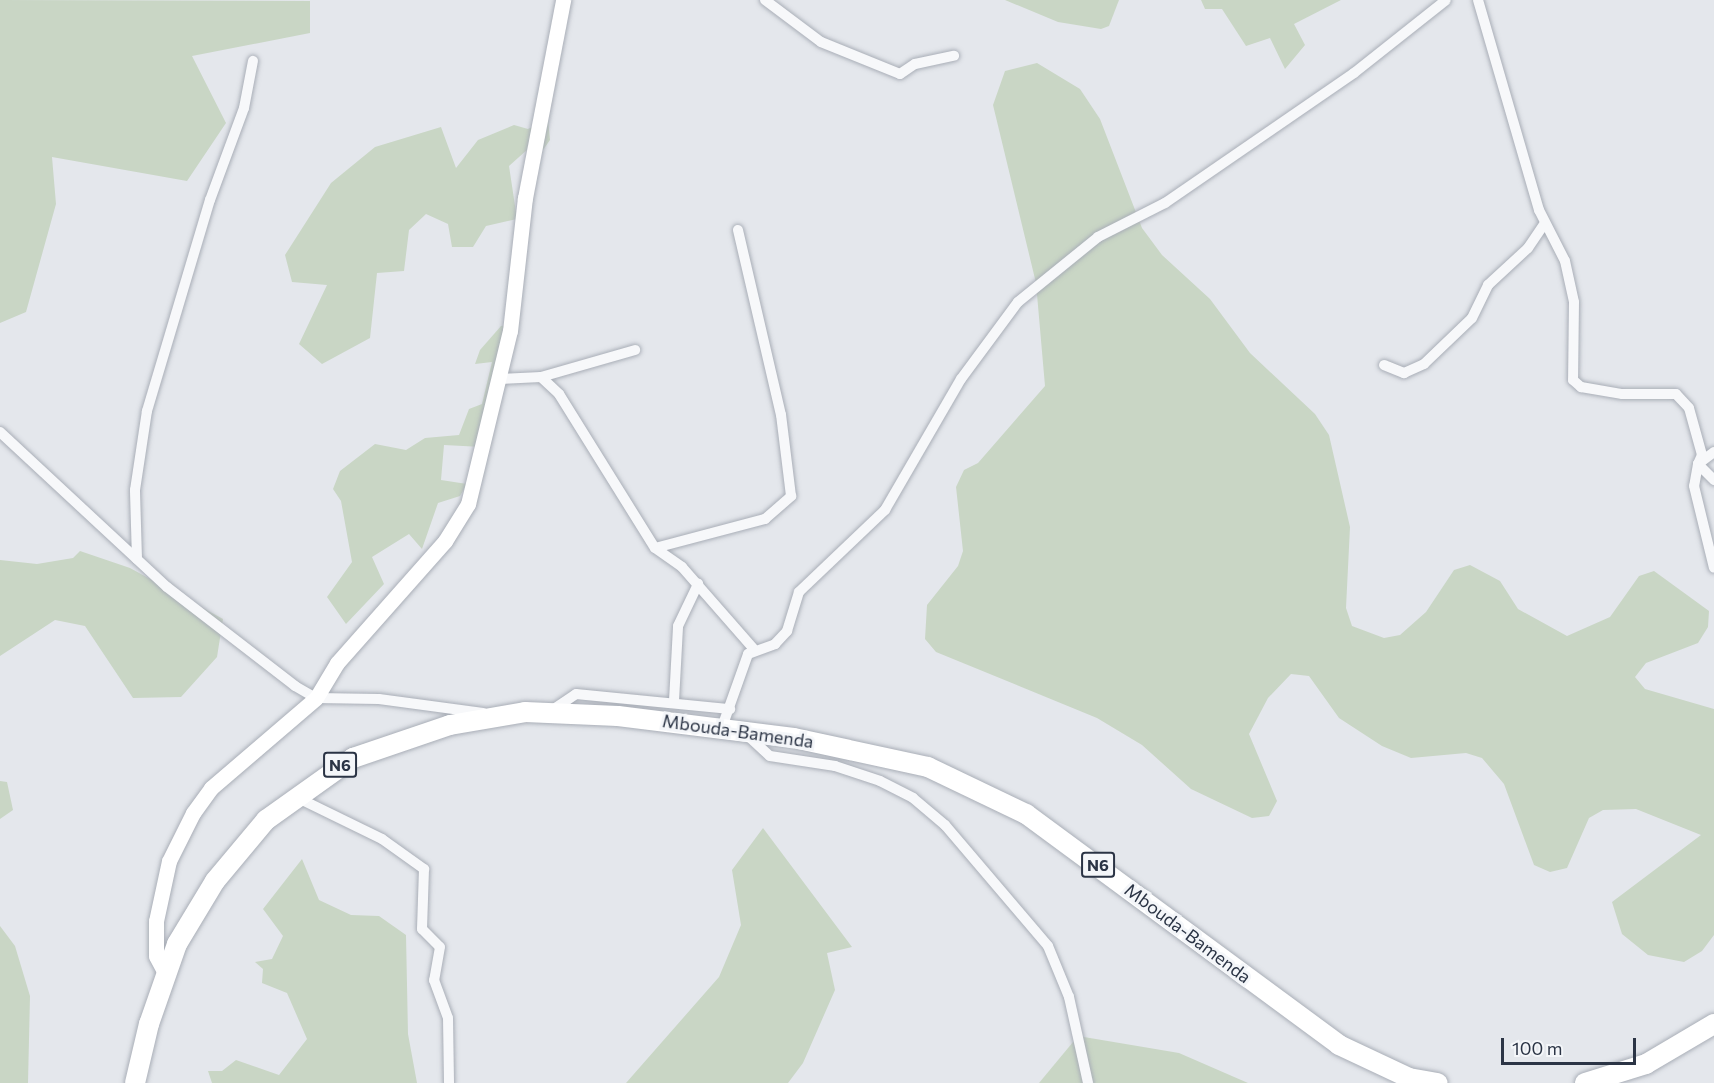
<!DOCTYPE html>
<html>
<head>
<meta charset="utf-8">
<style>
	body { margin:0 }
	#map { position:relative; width:1714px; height:1083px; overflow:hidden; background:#e4e7ec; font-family:Commissioner,sans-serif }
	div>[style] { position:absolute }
	.green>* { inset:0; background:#c9d6c5 }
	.roads { filter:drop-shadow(0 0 2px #a9aeb7) drop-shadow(0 0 2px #a9aeb7) }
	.street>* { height:10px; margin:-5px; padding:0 5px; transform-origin:5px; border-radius:5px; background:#f7f8fa }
	.secondary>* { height:15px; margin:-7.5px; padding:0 7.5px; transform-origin:7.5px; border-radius:7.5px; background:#fff }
	.highway>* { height:20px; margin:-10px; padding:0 10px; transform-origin:10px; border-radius:10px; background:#fff }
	span { translate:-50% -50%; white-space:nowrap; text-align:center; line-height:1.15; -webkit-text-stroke:6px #f4f6f9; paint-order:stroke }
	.shield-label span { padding:2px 4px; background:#f4f6f9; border:2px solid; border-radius:4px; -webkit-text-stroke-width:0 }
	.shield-label { font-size:16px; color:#2b3445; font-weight:700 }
	.street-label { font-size:18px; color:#2b3445 }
	.scale { position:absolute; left:1501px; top:1038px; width:135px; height:27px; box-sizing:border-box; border:3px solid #2b3445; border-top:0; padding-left:8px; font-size:18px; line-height:21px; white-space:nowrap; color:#2b3445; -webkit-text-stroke:4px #f4f6f9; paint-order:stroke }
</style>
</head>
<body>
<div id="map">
	<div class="green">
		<i style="clip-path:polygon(0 0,310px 1px,310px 33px,192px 56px,226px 123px,187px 181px,52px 157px,56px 204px,26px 312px,0 323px)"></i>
		<i style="clip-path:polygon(1005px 0,1119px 0,1109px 26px,1101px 29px,1058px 22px)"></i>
		<i style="clip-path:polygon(1201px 0,1341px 0,1294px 24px,1305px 45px,1285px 69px,1270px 38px,1246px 46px,1222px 9px,1205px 9px)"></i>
		<i style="clip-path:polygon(1037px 63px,1080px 89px,1100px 119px,1142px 228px,1162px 255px,1210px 299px,1250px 353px,1315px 414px,1329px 435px,1350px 527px,1346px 608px,1352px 626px,1384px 638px,1400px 635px,1426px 612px,1454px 570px,1470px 565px,1500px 581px,1518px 609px,1567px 636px,1610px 617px,1639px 576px,1654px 571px,1709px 611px,1708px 627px,1698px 643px,1646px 663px,1635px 677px,1645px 689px,1714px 709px,1714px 935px,1702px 951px,1684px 962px,1648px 955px,1622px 934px,1612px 902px,1701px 835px,1636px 809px,1603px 810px,1589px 818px,1567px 868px,1550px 872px,1534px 865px,1504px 784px,1482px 758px,1466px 753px,1411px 758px,1382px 746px,1339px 718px,1309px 676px,1291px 674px,1268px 698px,1249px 734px,1277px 801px,1269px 816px,1252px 818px,1191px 789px,1142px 745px,1097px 718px,936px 652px,925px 639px,927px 605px,958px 566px,963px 551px,956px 487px,964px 470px,978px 463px,1045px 386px,1036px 283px,993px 105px,1005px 71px)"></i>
		<i style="clip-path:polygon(548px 119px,550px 140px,543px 150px,528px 149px,509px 166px,517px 219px,486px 226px,473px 247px,452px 247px,448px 224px,426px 214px,409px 230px,404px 271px,377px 273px,370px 338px,322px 364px,299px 344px,327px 285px,292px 282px,285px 255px,331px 183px,375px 147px,441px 127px,456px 168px,478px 140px,514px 125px,528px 129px)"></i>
		<i style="clip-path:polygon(512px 324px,482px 447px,444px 445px,441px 480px,467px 484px,460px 496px,438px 503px,422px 549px,409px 534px,372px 557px,384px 584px,346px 624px,327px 597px,352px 562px,341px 501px,333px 489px,340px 471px,375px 444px,406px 450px,425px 438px,459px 435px,469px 409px,482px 404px,492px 362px,475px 364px,480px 350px,501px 326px)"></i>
		<i style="clip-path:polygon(80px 551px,130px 568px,223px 619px,217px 657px,181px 697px,133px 698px,85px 626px,55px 620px,0 656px,0 560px,37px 564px,73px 558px)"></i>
		<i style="clip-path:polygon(0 781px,7px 782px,13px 810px,0 819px)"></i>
		<i style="clip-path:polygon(763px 828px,852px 947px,827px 953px,835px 990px,803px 1063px,788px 1083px,626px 1083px,719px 977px,741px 925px,732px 870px)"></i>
		<i style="clip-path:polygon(302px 859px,319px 900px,351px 915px,379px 916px,406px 935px,408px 1034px,417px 1083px,212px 1083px,208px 1071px,222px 1071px,236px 1060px,279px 1075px,307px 1039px,287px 993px,262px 983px,263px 969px,255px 962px,272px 959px,283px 936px,263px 909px)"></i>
		<i style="clip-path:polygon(0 926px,15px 946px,30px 996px,28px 1083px,0 1083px)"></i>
		<i style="clip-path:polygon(1078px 1036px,1179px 1053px,1248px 1083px,1039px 1083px)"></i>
	</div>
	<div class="roads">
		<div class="street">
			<i style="left:765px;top:0;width:70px;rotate:36.9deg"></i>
			<i style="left:821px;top:42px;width:85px;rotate:22.1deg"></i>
			<i style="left:900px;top:74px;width:18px;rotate:-34deg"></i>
			<i style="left:915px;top:64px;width:40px;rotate:-12deg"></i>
			<i style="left:1478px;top:0;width:219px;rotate:73.8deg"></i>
			<i style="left:1539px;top:210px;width:57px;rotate:63deg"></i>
			<i style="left:1565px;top:261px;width:42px;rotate:77.6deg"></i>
			<i style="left:1574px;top:302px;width:78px;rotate:90.7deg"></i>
			<i style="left:1573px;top:380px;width:11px;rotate:41deg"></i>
			<i style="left:1581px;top:387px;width:42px;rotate:9.7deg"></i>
			<i style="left:1622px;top:394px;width:54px"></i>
			<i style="left:1676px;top:394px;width:19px;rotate:47deg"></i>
			<i style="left:1689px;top:408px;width:49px;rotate:74.5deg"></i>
			<i style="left:1702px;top:455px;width:10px;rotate:114deg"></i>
			<i style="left:1698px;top:464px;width:23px;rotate:45deg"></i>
			<i style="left:1384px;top:365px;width:22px;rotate:22deg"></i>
			<i style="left:1404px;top:373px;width:22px;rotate:-24deg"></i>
			<i style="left:1424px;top:364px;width:66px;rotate:-43.8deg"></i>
			<i style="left:1472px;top:318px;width:37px;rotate:-64deg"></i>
			<i style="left:1488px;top:285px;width:54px;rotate:-42.8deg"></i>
			<i style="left:1528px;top:248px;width:29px;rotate:-56deg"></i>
			<i style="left:541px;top:377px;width:25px;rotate:43deg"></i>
			<i style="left:559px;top:394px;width:181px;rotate:58.1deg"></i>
			<i style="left:655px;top:548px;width:33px;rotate:35deg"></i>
			<i style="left:682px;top:567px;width:108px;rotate:48.8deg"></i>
			<i style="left:500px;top:379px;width:41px;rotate:-2.8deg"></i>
			<i style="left:541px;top:377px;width:98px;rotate:-16deg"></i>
			<i style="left:0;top:432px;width:228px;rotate:42.9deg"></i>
			<i style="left:167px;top:587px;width:162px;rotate:37.7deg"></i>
			<i style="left:295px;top:686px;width:24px;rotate:30deg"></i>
			<i style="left:316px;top:698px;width:63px;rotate:0.9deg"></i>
			<i style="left:379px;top:699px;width:105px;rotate:7.7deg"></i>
			<i style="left:1714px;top:452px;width:20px;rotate:143deg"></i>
			<i style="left:1698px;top:464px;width:22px;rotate:100deg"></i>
			<i style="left:1694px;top:486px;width:84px;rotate:76.3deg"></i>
			<i style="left:655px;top:548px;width:114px;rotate:-14.8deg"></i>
			<i style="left:765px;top:519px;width:35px;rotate:-41deg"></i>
			<i style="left:791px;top:496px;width:82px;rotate:-97deg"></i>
			<i style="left:781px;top:415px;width:190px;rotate:-103.1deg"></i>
			<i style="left:137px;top:559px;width:69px;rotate:-91.7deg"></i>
			<i style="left:135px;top:490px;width:80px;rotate:-81.4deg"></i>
			<i style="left:147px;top:411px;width:220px;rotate:-73.4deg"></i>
			<i style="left:210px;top:200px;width:98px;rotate:-69.7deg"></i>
			<i style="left:244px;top:108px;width:48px;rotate:-79.2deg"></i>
			<i style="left:674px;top:701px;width:75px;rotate:-86.9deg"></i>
			<i style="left:678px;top:626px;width:47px;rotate:-64.5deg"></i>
			<i style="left:551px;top:711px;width:30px;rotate:-34deg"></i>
			<i style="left:576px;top:694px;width:155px;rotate:5.6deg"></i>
			<i style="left:721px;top:730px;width:81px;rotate:-70.4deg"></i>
			<i style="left:748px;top:654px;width:29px;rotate:-20deg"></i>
			<i style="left:775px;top:644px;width:18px;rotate:-47deg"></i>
			<i style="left:787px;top:631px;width:41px;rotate:-72.9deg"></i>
			<i style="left:799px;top:592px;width:119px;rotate:-43.6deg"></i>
			<i style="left:885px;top:510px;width:151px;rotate:-59.9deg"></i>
			<i style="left:961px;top:379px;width:96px;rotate:-53.5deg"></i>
			<i style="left:1018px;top:302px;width:103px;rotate:-39.1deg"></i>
			<i style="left:1098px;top:237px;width:75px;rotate:-26.9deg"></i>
			<i style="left:1165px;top:203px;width:229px;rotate:-34.5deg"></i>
			<i style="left:1354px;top:73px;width:117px;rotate:-38.4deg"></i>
			<i style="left:744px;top:732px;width:35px;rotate:43deg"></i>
			<i style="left:770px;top:756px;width:66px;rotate:8.7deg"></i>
			<i style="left:835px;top:766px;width:47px;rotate:18.4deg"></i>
			<i style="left:880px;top:781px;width:37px;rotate:27deg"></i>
			<i style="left:913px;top:798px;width:42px;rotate:40.2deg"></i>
			<i style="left:945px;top:825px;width:159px;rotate:49.6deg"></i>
			<i style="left:1048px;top:946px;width:55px;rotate:67.6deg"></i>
			<i style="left:1069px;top:997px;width:88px;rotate:77.5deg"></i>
			<i style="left:294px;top:796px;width:98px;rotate:26deg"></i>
			<i style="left:382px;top:839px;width:52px;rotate:35.5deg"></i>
			<i style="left:424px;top:869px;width:60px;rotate:91.9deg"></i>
			<i style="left:422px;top:929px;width:25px;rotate:45deg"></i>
			<i style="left:440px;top:947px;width:34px;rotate:100deg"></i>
			<i style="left:434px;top:980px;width:40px;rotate:69.8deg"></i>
			<i style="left:448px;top:1018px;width:65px;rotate:89.1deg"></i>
		</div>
		<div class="secondary">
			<i style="left:165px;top:973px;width:19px;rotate:-118deg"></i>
			<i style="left:156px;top:956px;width:35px;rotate:-90deg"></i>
			<i style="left:156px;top:921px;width:61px;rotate:-77.8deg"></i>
			<i style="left:169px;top:861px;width:54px;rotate:-63.4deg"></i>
			<i style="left:193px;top:813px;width:31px;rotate:-54deg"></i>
			<i style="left:211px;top:788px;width:138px;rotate:-40.6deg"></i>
			<i style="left:316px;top:698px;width:41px;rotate:-59deg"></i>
			<i style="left:337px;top:663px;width:163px;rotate:-48.5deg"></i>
			<i style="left:445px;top:541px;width:44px;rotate:-58.1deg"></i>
			<i style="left:468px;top:504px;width:178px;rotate:-76.4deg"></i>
			<i style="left:510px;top:331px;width:134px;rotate:-83.6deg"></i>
			<i style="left:525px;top:198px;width:202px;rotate:-79.1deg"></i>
		</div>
		<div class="highway">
			<i style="left:135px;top:1083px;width:61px;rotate:-76.7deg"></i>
			<i style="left:149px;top:1024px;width:85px;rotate:-70.7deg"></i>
			<i style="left:177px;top:944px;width:74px;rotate:-58.9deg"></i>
			<i style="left:215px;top:881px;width:80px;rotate:-50.1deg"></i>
			<i style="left:266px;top:820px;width:107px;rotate:-35.5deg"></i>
			<i style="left:353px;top:758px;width:102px;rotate:-18.8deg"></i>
			<i style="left:450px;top:725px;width:76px;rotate:-9.8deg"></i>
			<i style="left:525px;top:712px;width:93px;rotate:2.5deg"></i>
			<i style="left:618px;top:716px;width:177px;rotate:7.1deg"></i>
			<i style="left:794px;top:738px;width:137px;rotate:12.2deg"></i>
			<i style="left:928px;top:767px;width:109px;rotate:25.6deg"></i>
			<i style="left:1026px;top:814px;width:389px;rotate:36.4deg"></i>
			<i style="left:1339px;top:1045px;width:77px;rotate:25.2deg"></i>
			<i style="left:1409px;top:1078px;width:29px;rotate:10deg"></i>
			<i style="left:1585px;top:1083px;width:64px;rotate:-17.3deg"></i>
			<i style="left:1646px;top:1064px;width:79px;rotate:-30.5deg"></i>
		</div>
	</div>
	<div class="shield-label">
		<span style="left:340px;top:765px">N6</span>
		<span style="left:1098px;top:865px">N6</span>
	</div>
	<div class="street-label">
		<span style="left:738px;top:731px;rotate:8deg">Mbouda-Bamenda</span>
		<span style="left:1188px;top:933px;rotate:37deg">Mbouda-Bamenda</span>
	</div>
	<div class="scale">100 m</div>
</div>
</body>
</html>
